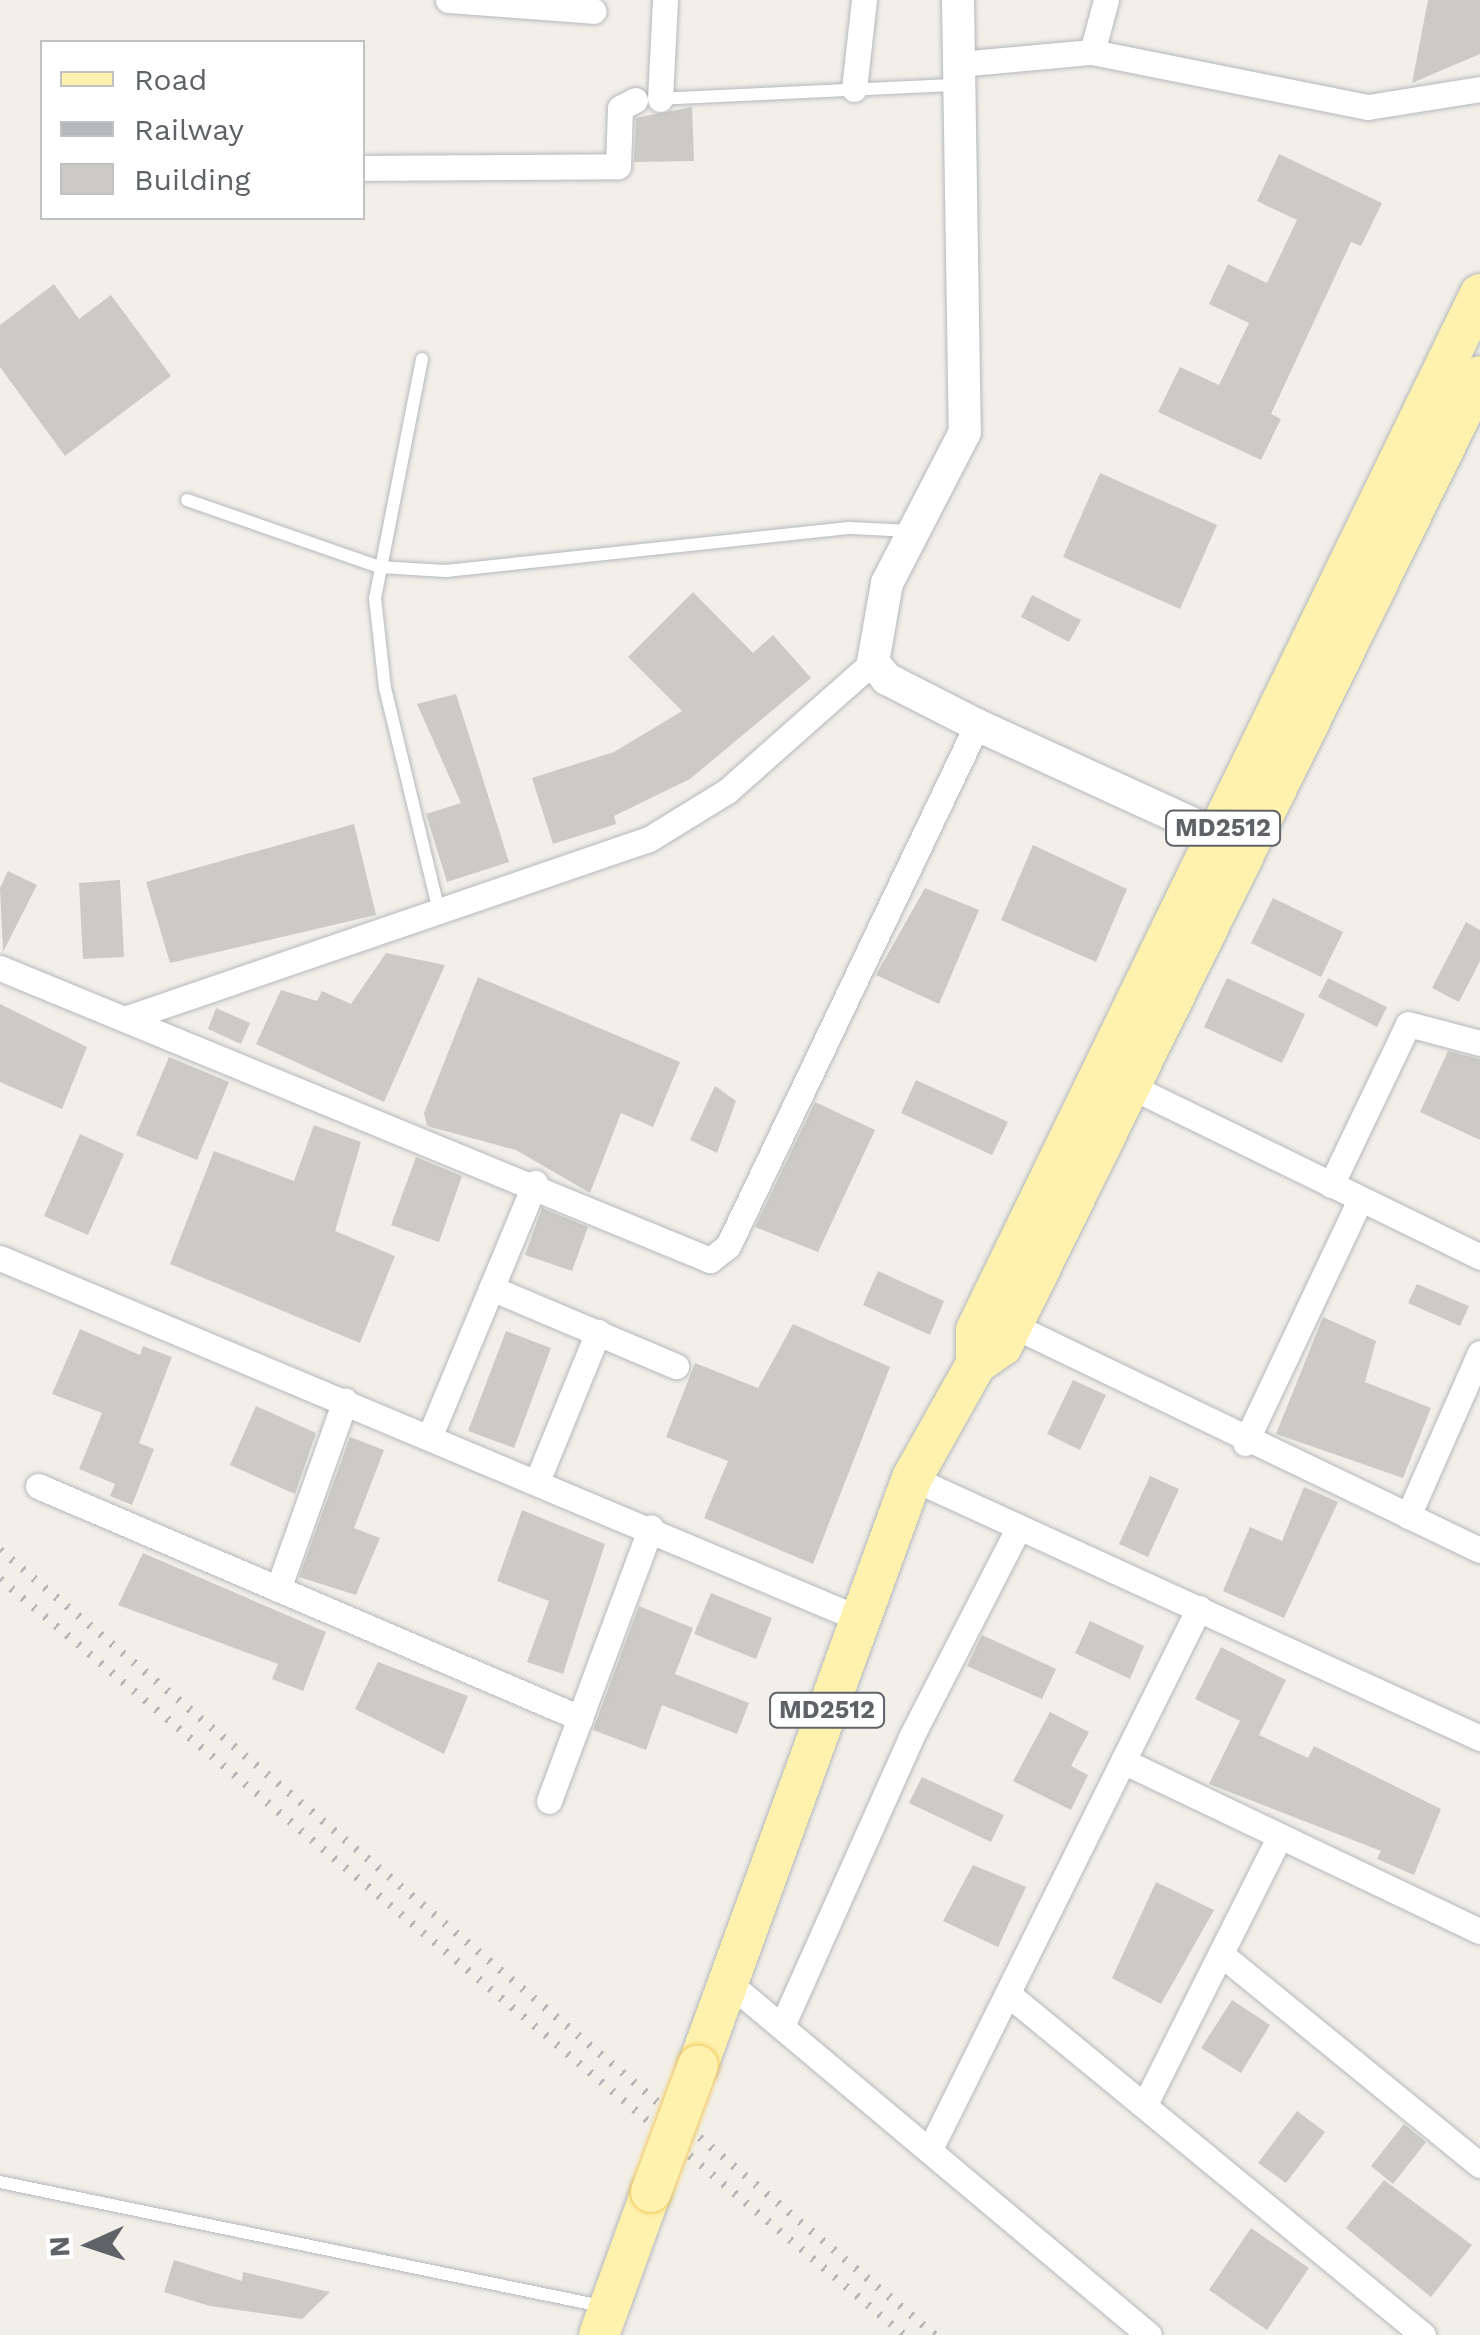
<!DOCTYPE html>
<html>
<head>
<meta charset="utf-8">
<style>
	body { margin:0 }
	#map { position:relative; width:1480px; height:2335px; overflow:hidden; background:#f1efe8; font-family:"Work Sans",sans-serif }
	div>[style] { position:absolute }
	.building>* { inset:0; background:#cccac5 }
	.roads { filter:drop-shadow(0 0 2px #b5b8bc) drop-shadow(0 0 2px #b5b8bc) }
	.service>* { height:12px; margin:-6px; padding:0 6px; transform-origin:6px; border-radius:6px; background:#fff }
	.minor>* { height:25px; margin:-12.5px; padding:0 12.5px; transform-origin:12.5px; border-radius:12.5px; background:#fff }
	.tertiary>* { height:32px; margin:-16px; padding:0 16px; transform-origin:16px; border-radius:16px; background:#fff }
	.primary>* { height:40px; margin:-20px; padding:0 20px; transform-origin:20px; border-radius:20px; background:#fff2af }
	.rail>* { height:8px; margin-top:-4px; transform-origin:0; background:repeating-linear-gradient(90deg,#b6b7b8 0 2.5px,transparent 0 14.5px) }
	.bridges { filter:drop-shadow(0 0 2px #f2c960) drop-shadow(0 0 2px #f2c960) }
	.primary-bridge>* { height:40px; margin:-20px; padding:0 20px; transform-origin:20px; border-radius:20px; background:#fff2af }
	span { translate:-50% -50%; white-space:nowrap; text-align:center; line-height:1.15; -webkit-text-stroke:9px #fff; paint-order:stroke }
	.shield-label span { padding:2px 8px; background:#fff; border:2px solid; border-radius:8px; -webkit-text-stroke-width:0 }
	.shield-label { font-size:25px; color:#5f6368; font-weight:700 }
	.legend { position:absolute; left:40px; top:40px; width:325px; height:180px; box-sizing:border-box; background:#fff; border:2px solid #bfc1c3; margin:0; padding:12px 18px; list-style:none; font-size:30px; color:#5f6368 }
	.legend li { display:flex; align-items:center; gap:20px; height:50px }
	.legend b { width:50px; border:2px solid #bfc1c3 }
	.north { position:absolute; left:40px; top:2195px; width:100px; height:100px; -webkit-text-stroke:8px #fff; paint-order:stroke; rotate:267deg; font-size:28px; font-weight:700; line-height:40px; text-align:center; color:#5f6368 }
	.north::after { content:''; display:block; margin:auto; width:35px; height:45px; background:#5f6368; clip-path:polygon(50% 0,100% 100%,50% 72%,0 100%) }
</style>
</head>
<body>
<div id="map">
	<div class="building">
		<i style="clip-path:polygon(1428px 0,1480px 0,1480px 54px,1412px 83px)"></i>
		<i style="clip-path:polygon(692px 107px,694px 161px,634px 162px,636px 118px)"></i>
		<i style="clip-path:polygon(1279px 154px,1382px 203px,1361px 246px,1351px 242px,1271px 414px,1281px 419px,1261px 460px,1158px 412px,1180px 367px,1219px 385px,1249px 323px,1209px 304px,1228px 264px,1267px 283px,1297px 220px,1257px 201px)"></i>
		<i style="clip-path:polygon(54px 284px,79px 319px,111px 295px,171px 376px,65px 456px,0 367px,0 325px)"></i>
		<i style="clip-path:polygon(1100px 473px,1217px 525px,1180px 609px,1063px 557px)"></i>
		<i style="clip-path:polygon(693px 592px,753px 653px,773px 635px,811px 678px,690px 779px,614px 816px,616px 824px,553px 844px,532px 778px,614px 752px,682px 711px,628px 657px)"></i>
		<i style="clip-path:polygon(1032px 595px,1081px 620px,1069px 642px,1021px 617px)"></i>
		<i style="clip-path:polygon(456px 694px,509px 862px,447px 882px,426px 814px,461px 803px,417px 704px)"></i>
		<i style="clip-path:polygon(354px 824px,376px 915px,170px 963px,146px 882px)"></i>
		<i style="clip-path:polygon(1033px 845px,1127px 889px,1096px 962px,1001px 920px)"></i>
		<i style="clip-path:polygon(8px 871px,37px 885px,3px 952px,0 888px)"></i>
		<i style="clip-path:polygon(120px 880px,124px 957px,83px 959px,79px 883px)"></i>
		<i style="clip-path:polygon(925px 888px,979px 910px,939px 1004px,876px 975px)"></i>
		<i style="clip-path:polygon(1273px 898px,1343px 932px,1321px 977px,1251px 943px)"></i>
		<i style="clip-path:polygon(1466px 922px,1480px 930px,1480px 961px,1459px 1002px,1432px 988px)"></i>
		<i style="clip-path:polygon(386px 953px,445px 965px,384px 1102px,256px 1044px,281px 990px,317px 1001px,322px 991px,351px 1004px)"></i>
		<i style="clip-path:polygon(478px 977px,680px 1062px,653px 1127px,621px 1113px,590px 1193px,516px 1150px,427px 1126px,424px 1113px)"></i>
		<i style="clip-path:polygon(1227px 978px,1305px 1014px,1282px 1063px,1204px 1027px)"></i>
		<i style="clip-path:polygon(1328px 978px,1387px 1007px,1377px 1027px,1318px 997px)"></i>
		<i style="clip-path:polygon(0 1004px,87px 1047px,62px 1109px,0 1082px)"></i>
		<i style="clip-path:polygon(216px 1008px,250px 1023px,241px 1044px,208px 1029px)"></i>
		<i style="clip-path:polygon(1448px 1051px,1480px 1059px,1480px 1140px,1420px 1112px)"></i>
		<i style="clip-path:polygon(169px 1057px,229px 1082px,197px 1160px,136px 1135px)"></i>
		<i style="clip-path:polygon(916px 1080px,1008px 1122px,992px 1155px,901px 1113px)"></i>
		<i style="clip-path:polygon(715px 1086px,736px 1101px,717px 1153px,690px 1140px)"></i>
		<i style="clip-path:polygon(815px 1102px,875px 1130px,818px 1252px,755px 1227px)"></i>
		<i style="clip-path:polygon(314px 1125px,361px 1142px,335px 1231px,395px 1256px,360px 1343px,170px 1264px,214px 1151px,294px 1181px)"></i>
		<i style="clip-path:polygon(80px 1134px,124px 1154px,88px 1235px,44px 1216px)"></i>
		<i style="clip-path:polygon(416px 1157px,462px 1176px,439px 1242px,391px 1225px)"></i>
		<i style="clip-path:polygon(542px 1208px,588px 1227px,572px 1271px,525px 1255px)"></i>
		<i style="clip-path:polygon(878px 1271px,944px 1301px,930px 1335px,863px 1305px)"></i>
		<i style="clip-path:polygon(1417px 1284px,1469px 1306px,1460px 1326px,1408px 1303px)"></i>
		<i style="clip-path:polygon(1323px 1317px,1376px 1341px,1365px 1382px,1431px 1408px,1403px 1478px,1276px 1434px)"></i>
		<i style="clip-path:polygon(793px 1324px,890px 1367px,813px 1564px,704px 1518px,728px 1461px,666px 1437px,695px 1363px,758px 1388px)"></i>
		<i style="clip-path:polygon(80px 1329px,140px 1355px,143px 1346px,172px 1357px,139px 1443px,154px 1449px,132px 1505px,110px 1496px,115px 1484px,79px 1469px,102px 1413px,52px 1394px)"></i>
		<i style="clip-path:polygon(506px 1331px,551px 1348px,514px 1448px,468px 1431px)"></i>
		<i style="clip-path:polygon(1073px 1380px,1106px 1395px,1080px 1450px,1047px 1434px)"></i>
		<i style="clip-path:polygon(256px 1406px,316px 1433px,295px 1494px,230px 1465px)"></i>
		<i style="clip-path:polygon(350px 1437px,384px 1450px,354px 1528px,380px 1538px,356px 1595px,299px 1577px)"></i>
		<i style="clip-path:polygon(1150px 1476px,1179px 1489px,1148px 1557px,1119px 1544px)"></i>
		<i style="clip-path:polygon(1304px 1487px,1338px 1502px,1284px 1618px,1223px 1591px,1250px 1527px,1282px 1541px)"></i>
		<i style="clip-path:polygon(522px 1510px,605px 1544px,563px 1674px,527px 1662px,549px 1601px,497px 1581px)"></i>
		<i style="clip-path:polygon(143px 1553px,326px 1632px,303px 1691px,272px 1679px,278px 1664px,118px 1605px)"></i>
		<i style="clip-path:polygon(711px 1593px,772px 1618px,756px 1659px,694px 1634px)"></i>
		<i style="clip-path:polygon(639px 1606px,693px 1628px,675px 1674px,749px 1703px,737px 1734px,662px 1705px,646px 1750px,593px 1730px)"></i>
		<i style="clip-path:polygon(1090px 1621px,1144px 1646px,1130px 1679px,1075px 1653px)"></i>
		<i style="clip-path:polygon(982px 1635px,1056px 1669px,1042px 1699px,967px 1666px)"></i>
		<i style="clip-path:polygon(1221px 1647px,1286px 1680px,1259px 1735px,1308px 1758px,1314px 1746px,1441px 1809px,1414px 1875px,1377px 1859px,1381px 1851px,1209px 1784px,1240px 1721px,1195px 1699px)"></i>
		<i style="clip-path:polygon(378px 1662px,468px 1696px,444px 1754px,355px 1709px)"></i>
		<i style="clip-path:polygon(1050px 1712px,1089px 1732px,1071px 1766px,1088px 1775px,1071px 1810px,1013px 1781px)"></i>
		<i style="clip-path:polygon(922px 1777px,1004px 1815px,991px 1842px,909px 1803px)"></i>
		<i style="clip-path:polygon(973px 1865px,1026px 1887px,998px 1947px,943px 1921px)"></i>
		<i style="clip-path:polygon(1156px 1882px,1214px 1910px,1161px 2004px,1112px 1978px)"></i>
		<i style="clip-path:polygon(1232px 2000px,1270px 2025px,1241px 2073px,1201px 2048px)"></i>
		<i style="clip-path:polygon(1297px 2111px,1325px 2132px,1286px 2183px,1258px 2163px)"></i>
		<i style="clip-path:polygon(1404px 2124px,1426px 2142px,1393px 2184px,1371px 2166px)"></i>
		<i style="clip-path:polygon(1384px 2180px,1472px 2245px,1431px 2297px,1346px 2228px)"></i>
		<i style="clip-path:polygon(1251px 2228px,1309px 2268px,1267px 2330px,1209px 2290px)"></i>
		<i style="clip-path:polygon(174px 2260px,242px 2281px,243px 2272px,330px 2292px,302px 2319px,210px 2306px,164px 2292px)"></i>
	</div>
	<div class="roads">
		<div class="service">
			<i style="left:657px;top:99px;width:300px;rotate:-2.7deg"></i>
			<i style="left:422px;top:359px;width:244px;rotate:101.1deg"></i>
			<i style="left:375px;top:598px;width:91px;rotate:83.7deg"></i>
			<i style="left:385px;top:688px;width:234px;rotate:76.4deg"></i>
			<i style="left:187px;top:500px;width:203px;rotate:19.2deg"></i>
			<i style="left:379px;top:567px;width:67px;rotate:3.4deg"></i>
			<i style="left:446px;top:571px;width:407px;rotate:-6.1deg"></i>
			<i style="left:851px;top:528px;width:59px;rotate:2.9deg"></i>
			<i style="left:0;top:2182px;width:619px;rotate:11.65deg"></i>
		</div>
		<div class="minor">
			<i style="left:448px;top:0;width:146px;rotate:4.3deg"></i>
			<i style="left:1092px;top:52px;width:54px;rotate:-74.9deg"></i>
			<i style="left:959px;top:64px;width:134px;rotate:-5.2deg"></i>
			<i style="left:1092px;top:52px;width:281px;rotate:11.3deg"></i>
			<i style="left:1368px;top:107px;width:113px;rotate:-9.1deg"></i>
			<i style="left:854px;top:89px;width:90px;rotate:-83.6deg"></i>
			<i style="left:660px;top:99px;width:99px;rotate:-87.1deg"></i>
			<i style="left:362px;top:168px;width:256px;rotate:-0.4deg"></i>
			<i style="left:618px;top:166px;width:58px;rotate:-88deg"></i>
			<i style="left:620px;top:108px;width:17px;rotate:-28deg"></i>
			<i style="left:0;top:968px;width:768px;rotate:22.36deg"></i>
			<i style="left:710px;top:1260px;width:23px;rotate:-38deg"></i>
			<i style="left:728px;top:1246px;width:577px;rotate:-64.46deg"></i>
			<i style="left:127px;top:1018px;width:552px;rotate:-18.93deg"></i>
			<i style="left:649px;top:839px;width:92px;rotate:-31.6deg"></i>
			<i style="left:727px;top:791px;width:195px;rotate:-41.5deg"></i>
			<i style="left:1134px;top:1088px;width:385px;rotate:26deg"></i>
			<i style="left:1331px;top:1185px;width:178px;rotate:-64.4deg"></i>
			<i style="left:1408px;top:1024px;width:74px;rotate:14.8deg"></i>
			<i style="left:0;top:1258px;width:933px;rotate:22.77deg"></i>
			<i style="left:491px;top:1288px;width:201px;rotate:22.9deg"></i>
			<i style="left:1012px;top:1325px;width:519px;rotate:25.68deg"></i>
			<i style="left:431px;top:1433px;width:271px;rotate:-67.4deg"></i>
			<i style="left:1245px;top:1443px;width:269px;rotate:-64.7deg"></i>
			<i style="left:912px;top:1478px;width:625px;rotate:24.6deg"></i>
			<i style="left:538px;top:1479px;width:159px;rotate:-67.8deg"></i>
			<i style="left:38px;top:1486px;width:590px;rotate:23.17deg"></i>
			<i style="left:1408px;top:1516px;width:178px;rotate:-66.2deg"></i>
			<i style="left:278px;top:1589px;width:200px;rotate:-70.4deg"></i>
			<i style="left:1123px;top:1761px;width:395px;rotate:25.5deg"></i>
			<i style="left:549px;top:1801px;width:292px;rotate:-69.6deg"></i>
			<i style="left:1221px;top:1954px;width:334px;rotate:39.2deg"></i>
			<i style="left:728px;top:1982px;width:549px;rotate:39.98deg"></i>
			<i style="left:1008px;top:1994px;width:537px;rotate:39.41deg"></i>
			<i style="left:782px;top:2026px;width:316px;rotate:-65.9deg"></i>
			<i style="left:911px;top:1737px;width:236px;rotate:-62.8deg"></i>
			<i style="left:1145px;top:2104px;width:300px;rotate:-63.3deg"></i>
			<i style="left:931px;top:2147px;width:602px;rotate:-63.56deg"></i>
		</div>
		<div class="tertiary">
			<i style="left:958px;top:0;width:432px;rotate:89.1deg"></i>
			<i style="left:965px;top:432px;width:170px;rotate:117.3deg"></i>
			<i style="left:887px;top:583px;width:80px;rotate:100deg"></i>
			<i style="left:873px;top:662px;width:22px;rotate:51deg"></i>
			<i style="left:887px;top:679px;width:101px;rotate:27.1deg"></i>
			<i style="left:977px;top:725px;width:288px;rotate:24.6deg"></i>
		</div>
		<div class="primary">
			<i style="left:976px;top:1364px;width:34px;rotate:-90deg"></i>
			<i style="left:976px;top:1330px;width:1152px;rotate:-64.06deg"></i>
			<i style="left:698px;top:2065px;width:625px;rotate:-69.97deg"></i>
			<i style="left:912px;top:1478px;width:131px;rotate:-60.7deg"></i>
			<i style="left:976px;top:1364px;width:32px;rotate:-35deg"></i>
			<i style="left:1002px;top:1346px;width:1081px;rotate:-63.77deg"></i>
			<i style="left:599px;top:2335px;width:152px;rotate:-70deg"></i>
		</div>
	</div>
	<div class="rail">
		<i style="left:0;top:1550px;width:1221px;rotate:40.02deg"></i>
		<i style="left:0;top:1579px;width:1178px;rotate:39.91deg"></i>
	</div>
	<div class="bridges">
		<div class="primary-bridge">
			<i style="left:651px;top:2192px;width:135px;rotate:-69.7deg"></i>
		</div>
	</div>
	<div class="shield-label">
		<span style="left:1223px;top:828px">MD2512</span>
		<span style="left:827px;top:1710px">MD2512</span>
	</div>
	<ul class="legend">
	<li><b style="height:12px;background:#fff2af"></b>Road</li>
	<li><b style="height:12px;background:#b6b7b8"></b>Railway</li>
	<li><b style="height:28px;background:#cccac5"></b>Building</li>
	</ul>
	<div class="north">N</div>
</div>
</body>
</html>
